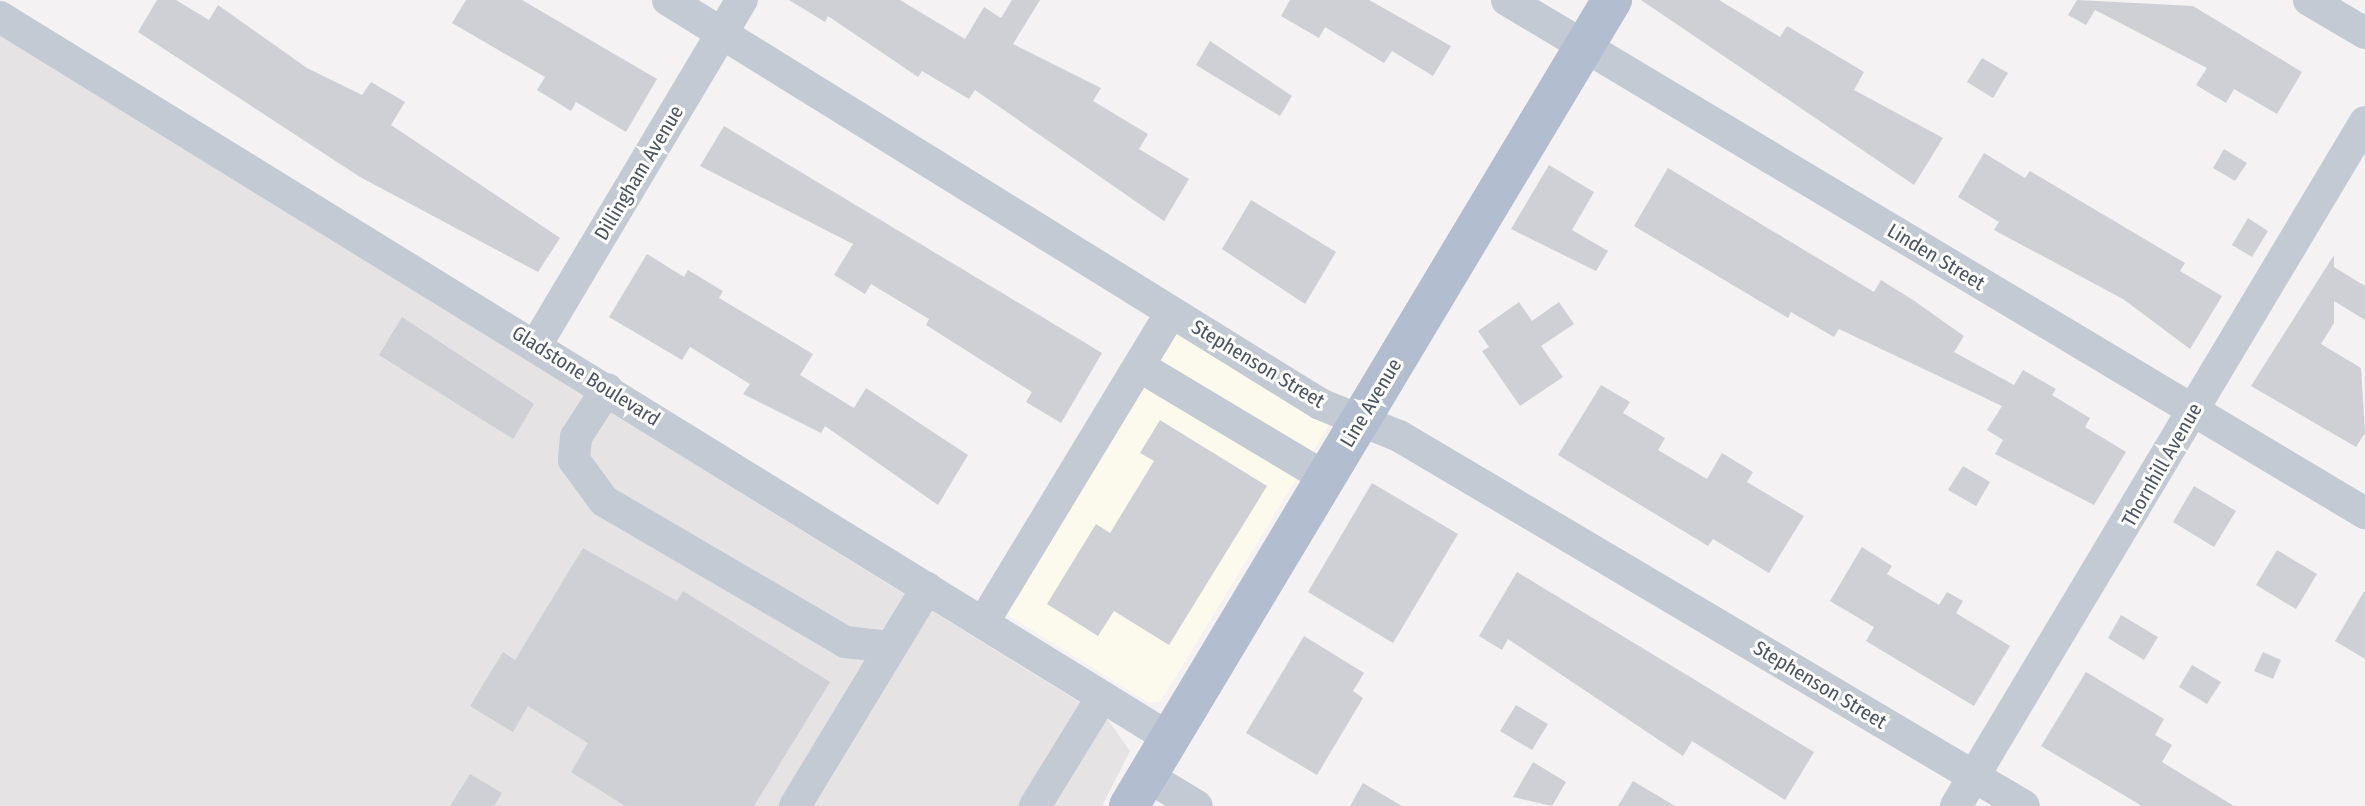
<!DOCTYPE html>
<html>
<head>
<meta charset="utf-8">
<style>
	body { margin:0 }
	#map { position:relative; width:2365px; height:806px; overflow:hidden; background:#f4f2f2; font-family:"Fira Sans Condensed",sans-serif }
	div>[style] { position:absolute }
	.commercial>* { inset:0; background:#fcfaed }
	.education>* { inset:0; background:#e5e3e4 }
	.building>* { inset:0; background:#ced0d6 }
	.minor>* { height:32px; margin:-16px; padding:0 16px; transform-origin:16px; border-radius:16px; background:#c3cad3 }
	.major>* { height:40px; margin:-20px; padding:0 20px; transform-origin:20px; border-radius:20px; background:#b2bdd0 }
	span { translate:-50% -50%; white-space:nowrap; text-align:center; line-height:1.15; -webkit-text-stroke:6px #fff; paint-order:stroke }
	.street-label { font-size:20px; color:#49525f }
</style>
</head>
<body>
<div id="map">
	<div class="commercial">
		<i style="clip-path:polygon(1156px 318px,1329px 425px,1161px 701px,1149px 703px,981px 598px)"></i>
	</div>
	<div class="education">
		<i style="clip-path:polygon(0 35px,1108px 720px,1130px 751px,1102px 806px,0 806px)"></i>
	</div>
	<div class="building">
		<i style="clip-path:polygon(157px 0,176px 0,209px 20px,218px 5px,307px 68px,362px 95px,371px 82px,405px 102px,391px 125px,560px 238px,538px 272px,360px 177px,138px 32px)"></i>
		<i style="clip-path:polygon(466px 0,522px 0,657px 79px,626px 132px,576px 102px,571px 111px,537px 90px,545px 77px,452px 23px)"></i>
		<i style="clip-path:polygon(789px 0,900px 0,965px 39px,984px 7px,1001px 18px,1012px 0,1040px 0,1013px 44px,1101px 88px,1093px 101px,1148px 134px,1139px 149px,1189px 179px,1164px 221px,975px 90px,969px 99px,922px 71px,918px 77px,828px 16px,825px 22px)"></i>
		<i style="clip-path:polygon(1290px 0,1369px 0,1451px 46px,1433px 76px,1392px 51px,1384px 63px,1325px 27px,1319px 38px,1281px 16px)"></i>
		<i style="clip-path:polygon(1641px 0,1719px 0,1780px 37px,1787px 26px,1864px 72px,1854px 90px,1943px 138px,1914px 185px)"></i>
		<i style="clip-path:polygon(2077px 0,2193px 6px,2302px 72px,2277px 114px,2234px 89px,2226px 103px,2196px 85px,2207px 68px,2095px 10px,2086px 25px,2068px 15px)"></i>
		<i style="clip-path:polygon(1210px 41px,1292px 96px,1280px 116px,1196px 65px)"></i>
		<i style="clip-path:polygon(1982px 58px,2008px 73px,1993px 98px,1967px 82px)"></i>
		<i style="clip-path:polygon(724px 126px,1102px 353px,1061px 423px,1026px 402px,1032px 392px,926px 325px,929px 319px,871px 284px,865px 294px,834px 275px,853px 244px,700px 166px)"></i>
		<i style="clip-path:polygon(2224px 149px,2247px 163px,2235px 181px,2213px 168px)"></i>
		<i style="clip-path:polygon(1984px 153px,2025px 178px,2030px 171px,2185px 263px,2180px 271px,2222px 296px,2190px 349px,2123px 299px,1994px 230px,1999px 222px,1958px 197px)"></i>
		<i style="clip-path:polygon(1549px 165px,1594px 192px,1572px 230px,1608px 251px,1596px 271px,1511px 229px)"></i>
		<i style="clip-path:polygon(1668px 168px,1874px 292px,1881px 280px,1913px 300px,1964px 336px,1954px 352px,2014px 385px,2023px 370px,2056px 389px,2052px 395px,2090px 418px,2085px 427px,2126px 452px,2094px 505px,1995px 454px,2003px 440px,1987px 430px,2002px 406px,1839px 329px,1834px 337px,1791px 312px,1788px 318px,1634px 226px)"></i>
		<i style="clip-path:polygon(1251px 200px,1336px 252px,1305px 304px,1222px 249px)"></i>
		<i style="clip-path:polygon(2248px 218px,2268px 231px,2252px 257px,2232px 245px)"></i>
		<i style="clip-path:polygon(647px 254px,684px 277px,688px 270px,723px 291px,719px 298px,813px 354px,800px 375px,854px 408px,866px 388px,968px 455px,938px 505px,825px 426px,821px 433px,743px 394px,750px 384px,690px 347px,682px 360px,609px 317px)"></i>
		<i style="clip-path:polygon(2334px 255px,2334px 267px,2365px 286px,2365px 320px,2334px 301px,2334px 323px,2321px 344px,2361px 368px,2365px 433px,2356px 447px,2251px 386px)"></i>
		<i style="clip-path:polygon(1519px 302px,1532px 321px,1559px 302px,1574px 324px,1541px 346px,1563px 377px,1520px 406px,1482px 351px,1489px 347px,1478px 331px)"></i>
		<i style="clip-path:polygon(402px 317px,534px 404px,513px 439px,379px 355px)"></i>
		<i style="clip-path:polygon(1601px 385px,1630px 402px,1623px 413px,1665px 438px,1658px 450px,1707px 479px,1722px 453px,1753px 472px,1747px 482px,1804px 516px,1769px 573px,1713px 539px,1708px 546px,1558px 455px)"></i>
		<i style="clip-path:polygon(1160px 420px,1267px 486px,1169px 645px,1114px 611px,1098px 636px,1047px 604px,1096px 524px,1110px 533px,1154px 461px,1140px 453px)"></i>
		<i style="clip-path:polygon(1963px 466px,1990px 482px,1976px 506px,1948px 490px)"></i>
		<i style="clip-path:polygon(1372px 483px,1458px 534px,1393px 643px,1308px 592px)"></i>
		<i style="clip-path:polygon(2194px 486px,2236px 511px,2214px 547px,2173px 522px)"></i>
		<i style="clip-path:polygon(1862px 547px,1892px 566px,1887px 574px,1939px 605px,1947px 592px,1963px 601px,1956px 613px,2010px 646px,1974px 706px,1866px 641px,1874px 627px,1830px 601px)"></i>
		<i style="clip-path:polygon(583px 548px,677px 601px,683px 591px,830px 682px,754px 806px,625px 806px,571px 772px,588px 743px,528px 706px,513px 732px,470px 706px,503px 652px,515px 660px)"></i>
		<i style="clip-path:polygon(2277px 550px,2317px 574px,2296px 609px,2256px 585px)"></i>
		<i style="clip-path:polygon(1517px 572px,1814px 752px,1785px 800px,1692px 741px,1683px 756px,1508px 639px,1502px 650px,1479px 636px)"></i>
		<i style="clip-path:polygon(2365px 590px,2365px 659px,2335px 641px)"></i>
		<i style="clip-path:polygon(2121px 615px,2158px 637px,2144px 660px,2108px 638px)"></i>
		<i style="clip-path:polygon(1304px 636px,1364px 673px,1353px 691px,1363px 698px,1317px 775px,1246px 733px)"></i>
		<i style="clip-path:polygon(2263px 652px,2281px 660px,2273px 679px,2254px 671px)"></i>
		<i style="clip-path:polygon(2192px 665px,2221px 682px,2207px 704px,2179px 687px)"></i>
		<i style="clip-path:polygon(2086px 672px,2164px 719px,2155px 735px,2172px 745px,2162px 762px,2234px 806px,2142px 806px,2041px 746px)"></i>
		<i style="clip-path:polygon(1516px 705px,1548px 724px,1532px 750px,1500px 731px)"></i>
		<i style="clip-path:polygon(1533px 762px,1566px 782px,1552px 806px,1513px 797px)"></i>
		<i style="clip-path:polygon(470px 774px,502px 793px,494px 806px,450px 806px)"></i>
		<i style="clip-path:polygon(1633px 781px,1675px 806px,1618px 806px)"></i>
		<i style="clip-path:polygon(1363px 783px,1402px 806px,1350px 806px)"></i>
	</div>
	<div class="minor">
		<i style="left:668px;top:0;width:767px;rotate:31.78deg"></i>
		<i style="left:1320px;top:404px;width:85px;rotate:22.1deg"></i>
		<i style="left:1399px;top:436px;width:726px;rotate:30.63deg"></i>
		<i style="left:1507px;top:0;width:1000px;rotate:30.88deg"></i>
		<i style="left:2309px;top:0;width:65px;rotate:30.5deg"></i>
		<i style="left:0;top:17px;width:1373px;rotate:31.66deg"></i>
		<i style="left:536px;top:345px;width:402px;rotate:-59.2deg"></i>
		<i style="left:1139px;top:366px;width:218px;rotate:30.9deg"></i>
		<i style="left:607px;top:389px;width:57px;rotate:122.9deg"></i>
		<i style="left:576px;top:437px;width:23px;rotate:95deg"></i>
		<i style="left:574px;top:460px;width:51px;rotate:53.8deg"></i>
		<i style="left:604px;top:501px;width:279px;rotate:30.3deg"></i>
		<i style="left:845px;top:642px;width:45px;rotate:6.3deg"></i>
		<i style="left:983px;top:623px;width:363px;rotate:-58.8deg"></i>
		<i style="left:1147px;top:776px;width:58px;rotate:31deg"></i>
		<i style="left:795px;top:806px;width:255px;rotate:-58.8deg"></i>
		<i style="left:1035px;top:806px;width:128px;rotate:-58.4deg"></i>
		<i style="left:1956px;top:806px;width:797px;rotate:-59.12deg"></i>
	</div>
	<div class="major">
		<i style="left:1129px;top:806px;width:940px;rotate:-59.07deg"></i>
	</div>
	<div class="street-label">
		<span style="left:639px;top:173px;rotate:-59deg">Dillingham Avenue</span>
		<span style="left:1936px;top:257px;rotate:31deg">Linden Street</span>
		<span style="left:1258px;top:364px;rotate:31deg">Stephenson Street</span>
		<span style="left:586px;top:376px;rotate:32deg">Gladstone Boulevard</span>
		<span style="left:1371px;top:403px;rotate:-59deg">Line Avenue</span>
		<span style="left:2162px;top:465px;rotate:-60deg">Thornhill Avenue</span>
		<span style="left:1820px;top:685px;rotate:31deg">Stephenson Street</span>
	</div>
</div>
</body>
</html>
